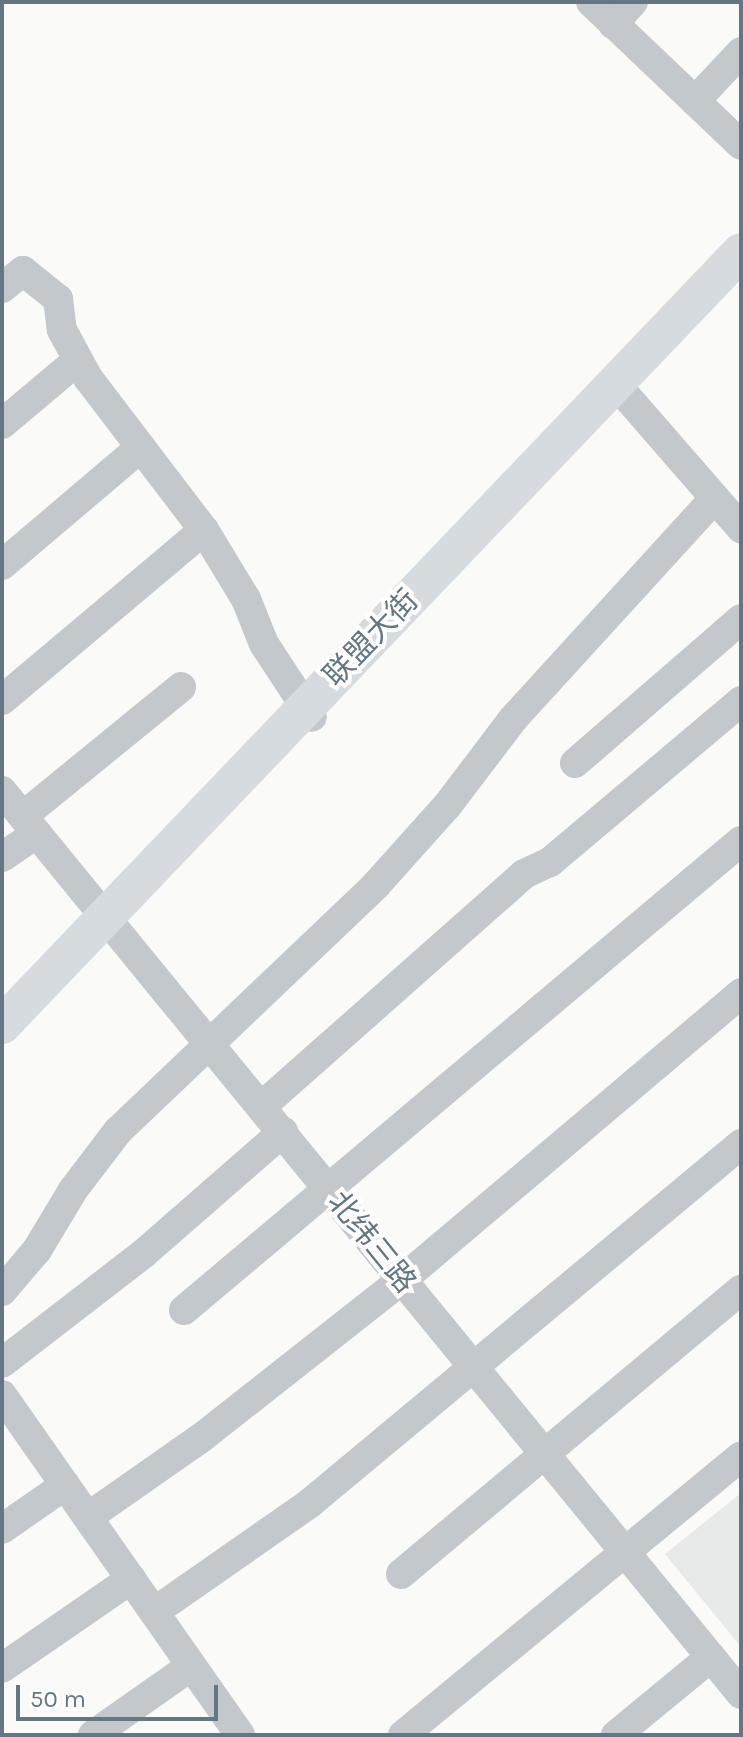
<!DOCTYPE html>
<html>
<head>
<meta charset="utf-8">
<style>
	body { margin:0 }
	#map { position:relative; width:743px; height:1737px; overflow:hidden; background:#fafaf8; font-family:Karla,"Noto Sans SC",sans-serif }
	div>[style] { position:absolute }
	.built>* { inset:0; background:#e8e9e9 }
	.minor>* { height:30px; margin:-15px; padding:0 15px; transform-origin:15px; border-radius:15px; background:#c3c8cc }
	.major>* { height:38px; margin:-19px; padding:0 19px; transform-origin:19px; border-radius:19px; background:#d6dbdf }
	span { translate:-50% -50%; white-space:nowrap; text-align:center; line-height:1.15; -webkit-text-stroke:8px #fff; paint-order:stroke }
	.street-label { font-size:30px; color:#657683 }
	.frame { position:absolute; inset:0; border:4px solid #657683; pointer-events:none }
	.scale { position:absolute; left:16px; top:1685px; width:202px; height:36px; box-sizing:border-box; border:4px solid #657683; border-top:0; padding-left:10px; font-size:24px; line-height:28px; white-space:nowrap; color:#657683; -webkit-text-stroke:6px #fff; paint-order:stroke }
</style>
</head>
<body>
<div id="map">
	<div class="built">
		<i style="clip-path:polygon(741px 1493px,741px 1647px,665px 1554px)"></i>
	</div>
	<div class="minor">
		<i style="left:591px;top:2px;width:207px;rotate:43.6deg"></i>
		<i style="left:613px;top:24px;width:30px;rotate:-48deg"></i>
		<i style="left:695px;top:101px;width:67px;rotate:-46.8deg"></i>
		<i style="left:2px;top:288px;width:27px;rotate:-39deg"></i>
		<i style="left:23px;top:271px;width:45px;rotate:38.7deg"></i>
		<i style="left:58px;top:299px;width:31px;rotate:83deg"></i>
		<i style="left:62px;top:330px;width:55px;rotate:61.6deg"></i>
		<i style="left:88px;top:378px;width:191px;rotate:52.7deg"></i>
		<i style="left:204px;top:530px;width:81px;rotate:58.7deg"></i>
		<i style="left:246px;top:599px;width:48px;rotate:68.2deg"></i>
		<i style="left:264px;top:644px;width:87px;rotate:56.7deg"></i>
		<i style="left:614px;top:382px;width:194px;rotate:49deg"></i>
		<i style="left:2px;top:424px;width:99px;rotate:-40.1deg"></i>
		<i style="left:2px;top:565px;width:182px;rotate:-40.3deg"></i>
		<i style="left:2px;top:700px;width:264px;rotate:-40.1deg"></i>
		<i style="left:575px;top:763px;width:220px;rotate:-40.9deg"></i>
		<i style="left:2px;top:791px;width:1167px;rotate:50.7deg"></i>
		<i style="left:23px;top:816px;width:204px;rotate:-39.2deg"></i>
		<i style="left:2px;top:857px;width:42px;rotate:-34.4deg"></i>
		<i style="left:262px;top:1106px;width:350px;rotate:-41.5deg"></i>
		<i style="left:524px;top:874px;width:29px;rotate:-25deg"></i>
		<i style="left:550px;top:862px;width:250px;rotate:-40.1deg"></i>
		<i style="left:2px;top:1291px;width:54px;rotate:-49.5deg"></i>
		<i style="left:37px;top:1250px;width:70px;rotate:-59deg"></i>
		<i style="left:73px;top:1190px;width:74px;rotate:-52.7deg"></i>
		<i style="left:118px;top:1131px;width:356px;rotate:-43.6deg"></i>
		<i style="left:376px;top:885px;width:106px;rotate:-48.1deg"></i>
		<i style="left:447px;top:806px;width:109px;rotate:-52.8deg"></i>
		<i style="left:513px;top:719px;width:299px;rotate:-47.6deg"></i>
		<i style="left:184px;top:1310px;width:728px;rotate:-40.1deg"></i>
		<i style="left:2px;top:1363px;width:178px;rotate:-37.7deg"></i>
		<i style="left:143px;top:1254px;width:186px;rotate:-41.1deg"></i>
		<i style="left:2px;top:1395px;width:415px;rotate:55deg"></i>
		<i style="left:88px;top:1517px;width:138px;rotate:-35deg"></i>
		<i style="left:201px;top:1438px;width:257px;rotate:-38.2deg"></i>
		<i style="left:403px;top:1279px;width:443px;rotate:-40.2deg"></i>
		<i style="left:2px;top:1529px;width:77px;rotate:-34.9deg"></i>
		<i style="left:401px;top:1574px;width:443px;rotate:-39.9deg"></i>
		<i style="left:154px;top:1612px;width:190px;rotate:-34.9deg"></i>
		<i style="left:310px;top:1503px;width:561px;rotate:-39.79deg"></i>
		<i style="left:2px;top:1668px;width:157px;rotate:-34.6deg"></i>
		<i style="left:93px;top:1735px;width:120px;rotate:-35.1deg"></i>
		<i style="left:403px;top:1735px;width:438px;rotate:-39.5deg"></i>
		<i style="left:616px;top:1735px;width:123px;rotate:-39.4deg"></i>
	</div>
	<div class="major">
		<i style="left:2px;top:1025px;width:1069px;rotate:-46.29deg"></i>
	</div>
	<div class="street-label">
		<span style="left:371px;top:638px;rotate:-46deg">联盟大街</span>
		<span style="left:372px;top:1242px;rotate:51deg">北纬三路</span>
	</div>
	<div class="frame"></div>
	<div class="scale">50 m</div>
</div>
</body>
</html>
